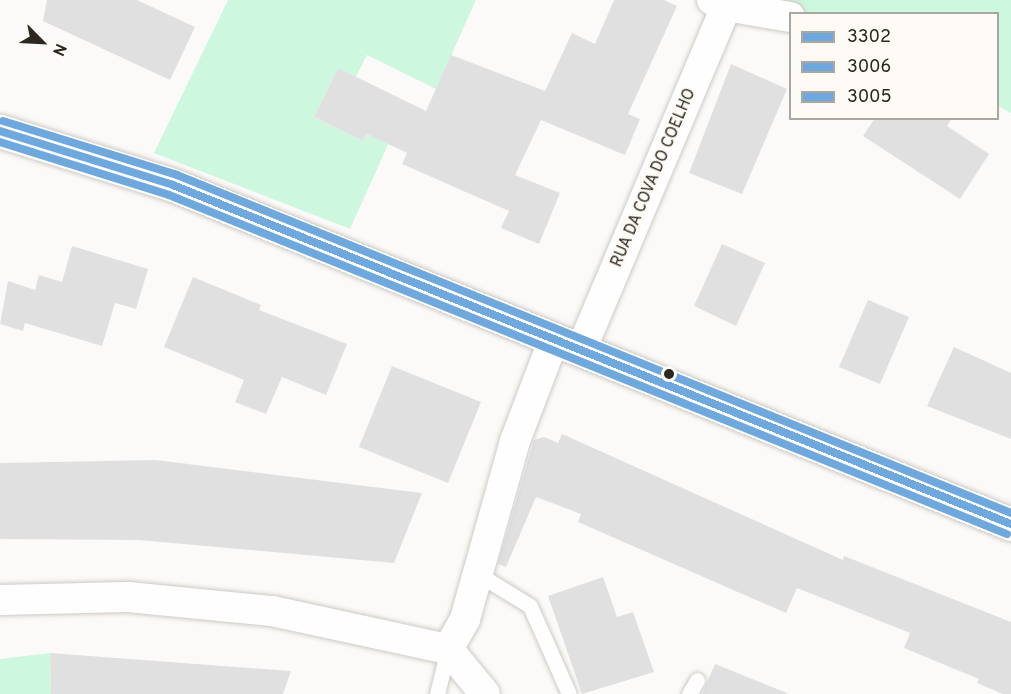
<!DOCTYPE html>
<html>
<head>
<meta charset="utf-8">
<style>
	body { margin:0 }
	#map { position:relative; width:1011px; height:694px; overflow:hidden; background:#fcfaf8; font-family:Overpass,sans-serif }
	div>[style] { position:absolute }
	.green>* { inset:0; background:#cef7e0 }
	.building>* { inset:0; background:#e1e0e1 }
	.roads { filter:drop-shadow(0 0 2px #cdcac5) drop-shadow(0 0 2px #cdcac5) }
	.service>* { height:15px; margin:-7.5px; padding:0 7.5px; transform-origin:7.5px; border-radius:7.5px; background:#fffefe }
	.minor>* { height:30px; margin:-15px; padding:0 15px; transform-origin:15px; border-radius:15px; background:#fffefe }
	.secondary>* { height:33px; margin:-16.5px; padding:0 16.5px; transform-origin:16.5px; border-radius:16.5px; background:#fffefe }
	.bus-1>* { height:8px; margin:-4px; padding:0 4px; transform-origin:4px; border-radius:4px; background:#6fa8dc }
	.bus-2>* { height:8px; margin:-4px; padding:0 4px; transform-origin:4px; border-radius:4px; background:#6fa8dc }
	.bus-3>* { height:8px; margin:-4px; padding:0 4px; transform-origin:4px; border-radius:4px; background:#6fa8dc }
	.dots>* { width:16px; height:16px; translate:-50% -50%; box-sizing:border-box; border:3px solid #fefbf6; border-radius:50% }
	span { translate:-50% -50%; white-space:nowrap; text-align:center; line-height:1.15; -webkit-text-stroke:6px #fefbf6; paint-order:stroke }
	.street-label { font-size:16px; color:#2c271f }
	.legend { position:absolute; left:789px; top:12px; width:210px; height:108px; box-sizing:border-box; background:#fefbf6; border:2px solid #aaa6a0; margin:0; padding:8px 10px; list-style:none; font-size:18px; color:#2c271f }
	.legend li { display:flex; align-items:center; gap:12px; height:30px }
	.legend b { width:30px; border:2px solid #aaa6a0 }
	.north { position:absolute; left:12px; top:12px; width:60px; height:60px; -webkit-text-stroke:4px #fefbf6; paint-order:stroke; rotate:114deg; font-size:16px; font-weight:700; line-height:24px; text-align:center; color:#2c271f }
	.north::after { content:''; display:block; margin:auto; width:21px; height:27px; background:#2c271f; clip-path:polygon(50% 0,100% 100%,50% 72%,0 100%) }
</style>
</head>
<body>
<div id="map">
	<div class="green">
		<i style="clip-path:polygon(228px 0,476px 0,436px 89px,367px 55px,356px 77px,338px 68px,314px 117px,363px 141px,367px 134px,380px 140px,383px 134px,391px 138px,350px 229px,154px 153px)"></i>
		<i style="clip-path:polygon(783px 0,1011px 0,1011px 113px,998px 106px,998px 14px,810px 13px)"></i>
		<i style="clip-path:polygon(50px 653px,51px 694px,0 694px,0 659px)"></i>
	</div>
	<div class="building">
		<i style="clip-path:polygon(47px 0,137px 0,195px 27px,170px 80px,43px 21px)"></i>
		<i style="clip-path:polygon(614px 0,664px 0,677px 6px,628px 114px,640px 119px,625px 155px,541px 120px,515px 175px,560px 193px,539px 244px,501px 228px,509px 211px,402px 164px,407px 153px,367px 134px,363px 141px,314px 117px,338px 68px,426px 111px,451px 55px,545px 91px,572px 33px,595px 44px)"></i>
		<i style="clip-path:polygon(731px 64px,787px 89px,742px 194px,689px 173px)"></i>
		<i style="clip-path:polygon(875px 118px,952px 118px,947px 126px,989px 154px,960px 199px,863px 136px)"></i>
		<i style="clip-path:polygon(722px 244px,765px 263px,736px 326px,694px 306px)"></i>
		<i style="clip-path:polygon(72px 246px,148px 269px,136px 309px,115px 303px,102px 346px,25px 323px,23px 331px,0 324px,8px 281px,35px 290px,39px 275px,62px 282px)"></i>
		<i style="clip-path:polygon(193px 277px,261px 305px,259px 310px,347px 344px,326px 395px,282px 377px,266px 414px,235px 402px,244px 380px,164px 347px)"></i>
		<i style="clip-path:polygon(868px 300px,909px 317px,880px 384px,839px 367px)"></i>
		<i style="clip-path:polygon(954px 347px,1011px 373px,1011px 439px,927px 406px)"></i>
		<i style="clip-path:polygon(392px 366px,481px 402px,448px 483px,359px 447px)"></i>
		<i style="clip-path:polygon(562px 434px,843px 560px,844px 556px,1011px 622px,1011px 694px,1003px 694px,977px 683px,979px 679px,904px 648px,910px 633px,797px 588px,786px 613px,578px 522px,581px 514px,536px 497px,506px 567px,498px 564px,534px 440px,544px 437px,558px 443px)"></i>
		<i style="clip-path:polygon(156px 460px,422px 493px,394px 563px,139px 540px,0 539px,0 463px)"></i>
		<i style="clip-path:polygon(603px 577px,617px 617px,633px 612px,654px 672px,582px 694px,548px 596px)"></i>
		<i style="clip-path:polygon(50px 653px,291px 671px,283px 694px,51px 694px)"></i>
		<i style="clip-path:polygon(715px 664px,787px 693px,786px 694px,702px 694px)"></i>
	</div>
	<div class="roads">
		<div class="service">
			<i style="left:478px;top:574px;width:61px;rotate:31.6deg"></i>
			<i style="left:530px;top:606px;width:96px;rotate:66.1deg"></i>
			<i style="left:437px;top:694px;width:46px;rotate:-76.3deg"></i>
			<i style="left:689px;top:694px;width:16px;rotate:-60deg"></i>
		</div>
		<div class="minor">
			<i style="left:712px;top:0;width:15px;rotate:23deg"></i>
			<i style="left:726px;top:6px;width:65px;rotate:9.8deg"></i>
			<i style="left:581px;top:350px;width:373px;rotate:-67.1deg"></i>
			<i style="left:0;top:600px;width:128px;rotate:-1.3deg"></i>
			<i style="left:128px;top:597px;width:145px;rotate:5.6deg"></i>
			<i style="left:272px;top:611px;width:180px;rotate:12.2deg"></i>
			<i style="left:448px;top:649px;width:58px;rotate:50.6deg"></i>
			<i style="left:448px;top:649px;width:34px;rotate:-60deg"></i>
			<i style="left:465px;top:619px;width:185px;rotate:-74.3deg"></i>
			<i style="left:515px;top:441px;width:109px;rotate:-69.1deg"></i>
		</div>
		<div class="secondary">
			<i style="left:0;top:131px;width:181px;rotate:17.3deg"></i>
			<i style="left:173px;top:185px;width:904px;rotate:22.03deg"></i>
		</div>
	</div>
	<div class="bus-1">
		<i style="left:0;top:131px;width:181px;rotate:17.3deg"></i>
		<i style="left:173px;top:185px;width:904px;rotate:22.03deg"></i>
	</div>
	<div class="bus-2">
		<i style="left:0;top:142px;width:177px;rotate:17.4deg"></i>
		<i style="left:169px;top:195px;width:904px;rotate:22.03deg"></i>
	</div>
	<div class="bus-3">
		<i style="left:3px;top:121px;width:182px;rotate:17.2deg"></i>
		<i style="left:177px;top:175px;width:900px;rotate:22.06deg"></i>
	</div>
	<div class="dots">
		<i style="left:669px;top:374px;background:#2c271f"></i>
	</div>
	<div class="street-label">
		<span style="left:654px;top:178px;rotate:-67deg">RUA DA COVA DO COELHO</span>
	</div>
	<ul class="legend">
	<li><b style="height:8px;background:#6fa8dc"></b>3302</li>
	<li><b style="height:8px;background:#6fa8dc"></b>3006</li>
	<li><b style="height:8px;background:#6fa8dc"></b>3005</li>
	</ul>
	<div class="north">N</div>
</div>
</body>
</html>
